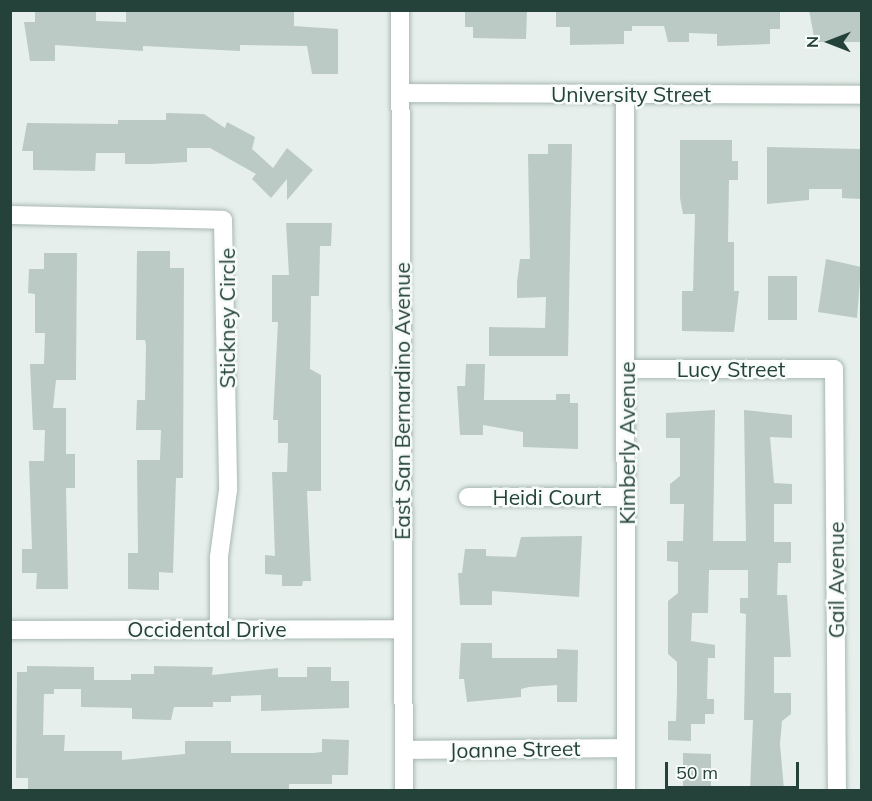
<!DOCTYPE html>
<html>
<head>
<meta charset="utf-8">
<style>
	body { margin:0 }
	#map { position:relative; width:872px; height:801px; overflow:hidden; background:#e6efeb; font-family:Mulish,sans-serif }
	div>[style] { position:absolute }
	.building>* { inset:0; background:#bbcac4 }
	.roads { filter:drop-shadow(0 0 2px #a8b8b2) drop-shadow(0 0 2px #a8b8b2) }
	.street>* { height:18px; margin:-9px; padding:0 9px; transform-origin:9px; border-radius:9px; background:#fff }
	.secondary>* { height:18px; margin:-9px; padding:0 9px; transform-origin:9px; border-radius:9px; background:#fff }
	span { translate:-50% -50%; white-space:nowrap; text-align:center; line-height:1.15; -webkit-text-stroke:5px #f7fbf9; paint-order:stroke }
	.street-label { font-size:21px; color:#24423a }
	.frame { position:absolute; inset:0; border:12px solid #24423a; pointer-events:none }
	.north { position:absolute; left:800px; top:12px; width:60px; height:60px; -webkit-text-stroke:4px #f7fbf9; paint-order:stroke; rotate:270deg; font-size:16px; font-weight:700; line-height:24px; text-align:center; color:#24423a }
	.north::after { content:''; display:block; margin:auto; width:21px; height:27px; background:#24423a; clip-path:polygon(50% 0,100% 100%,50% 72%,0 100%) }
	.scale { position:absolute; left:665px; top:762px; width:134px; height:27px; box-sizing:border-box; border:3px solid #24423a; border-top:0; padding-left:8px; font-size:18px; line-height:21px; white-space:nowrap; color:#24423a; -webkit-text-stroke:4px #f7fbf9; paint-order:stroke }
</style>
</head>
<body>
<div id="map">
	<div class="building">
		<i style="clip-path:polygon(35px 10px,96px 10px,96px 21px,126px 22px,126px 10px,294px 10px,294px 26px,338px 29px,338px 74px,312px 74px,307px 46px,240px 45px,240px 51px,143px 46px,143px 51px,55px 45px,55px 61px,30px 61px,24px 22px,35px 22px)"></i>
		<i style="clip-path:polygon(465px 10px,527px 10px,526px 39px,473px 38px,473px 27px,465px 27px)"></i>
		<i style="clip-path:polygon(556px 10px,780px 10px,780px 29px,770px 29px,770px 44px,717px 46px,717px 34px,689px 33px,689px 42px,668px 42px,664px 26px,632px 26px,632px 31px,624px 31px,624px 44px,570px 45px,570px 27px,556px 27px)"></i>
		<i style="clip-path:polygon(809px 10px,861px 10px,861px 42px,815px 42px)"></i>
		<i style="clip-path:polygon(166px 113px,204px 114px,225px 128px,227px 122px,255px 137px,252px 149px,273px 168px,287px 148px,313px 170px,287px 200px,287px 179px,271px 198px,252px 179px,256px 174px,210px 148px,187px 148px,187px 162px,151px 164px,125px 164px,125px 153px,96px 153px,95px 171px,33px 170px,33px 151px,22px 151px,27px 123px,118px 124px,118px 120px,166px 120px)"></i>
		<i style="clip-path:polygon(680px 140px,732px 140px,732px 161px,738px 161px,738px 180px,729px 180px,728px 242px,734px 242px,734px 291px,739px 291px,734px 332px,682px 331px,682px 291px,693px 291px,695px 214px,683px 214px,680px 198px)"></i>
		<i style="clip-path:polygon(548px 144px,572px 144px,568px 356px,489px 356px,489px 327px,545px 328px,546px 297px,517px 298px,517px 282px,520px 259px,530px 259px,528px 154px,548px 154px)"></i>
		<i style="clip-path:polygon(767px 147px,861px 149px,861px 199px,842px 198px,842px 189px,809px 189px,809px 200px,767px 204px)"></i>
		<i style="clip-path:polygon(286px 223px,332px 223px,331px 246px,320px 246px,319px 296px,311px 296px,310px 369px,321px 375px,321px 491px,307px 491px,311px 581px,303px 581px,302px 586px,282px 586px,282px 575px,265px 574px,265px 555px,275px 556px,272px 472px,287px 472px,288px 443px,278px 443px,278px 420px,273px 420px,278px 322px,272px 322px,272px 275px,289px 275px)"></i>
		<i style="clip-path:polygon(137px 251px,170px 251px,170px 268px,184px 268px,183px 478px,176px 478px,173px 573px,159px 572px,159px 590px,128px 589px,128px 553px,138px 553px,137px 460px,160px 460px,161px 430px,136px 430px,137px 400px,145px 400px,146px 346px,145px 340px,136px 340px)"></i>
		<i style="clip-path:polygon(44px 253px,77px 253px,76px 380px,56px 380px,53px 408px,66px 408px,66px 454px,75px 454px,75px 488px,66px 488px,68px 589px,36px 589px,37px 573px,22px 573px,22px 549px,32px 549px,29px 461px,44px 461px,45px 430px,33px 430px,30px 364px,44px 364px,45px 333px,35px 333px,35px 294px,28px 293px,29px 269px,44px 269px)"></i>
		<i style="clip-path:polygon(826px 259px,861px 267px,857px 318px,818px 312px)"></i>
		<i style="clip-path:polygon(768px 276px,797px 276px,797px 320px,768px 320px)"></i>
		<i style="clip-path:polygon(466px 364px,485px 364px,484px 400px,556px 400px,556px 394px,570px 394px,570px 403px,578px 403px,578px 449px,523px 447px,523px 432px,483px 425px,483px 435px,460px 435px,457px 386px,465px 386px)"></i>
		<i style="clip-path:polygon(715px 410px,713px 541px,746px 541px,744px 410px,792px 415px,792px 438px,770px 437px,774px 483px,792px 484px,792px 504px,774px 504px,774px 542px,791px 542px,791px 563px,778px 563px,777px 595px,787px 595px,791px 657px,774px 657px,774px 693px,791px 693px,791px 714px,782px 721px,780px 744px,784px 790px,750px 790px,753px 720px,744px 720px,746px 614px,740px 613px,740px 598px,748px 598px,748px 570px,709px 570px,708px 613px,692px 613px,691px 641px,715px 645px,715px 658px,708px 658px,707px 699px,714px 699px,714px 714px,705px 714px,705px 724px,691px 724px,691px 741px,668px 740px,668px 721px,676px 721px,677px 691px,677px 662px,668px 654px,668px 601px,678px 593px,678px 562px,667px 561px,667px 541px,683px 541px,684px 504px,670px 504px,670px 484px,680px 476px,680px 438px,666px 438px,666px 413px)"></i>
		<i style="clip-path:polygon(582px 536px,579px 597px,492px 591px,492px 605px,460px 605px,458px 573px,462px 573px,465px 549px,486px 549px,486px 556px,516px 557px,521px 537px)"></i>
		<i style="clip-path:polygon(461px 643px,492px 643px,492px 658px,557px 658px,557px 649px,578px 650px,577px 702px,557px 702px,557px 685px,529px 687px,521px 689px,521px 697px,467px 702px,464px 679px,459px 679px)"></i>
		<i style="clip-path:polygon(27px 666px,94px 667px,94px 680px,131px 680px,131px 674px,154px 674px,154px 666px,213px 667px,212px 675px,278px 668px,278px 677px,307px 677px,307px 667px,331px 667px,331px 681px,349px 681px,349px 708px,261px 711px,261px 695px,231px 696px,231px 702px,213px 702px,213px 707px,174px 707px,171px 720px,132px 719px,132px 708px,81px 707px,81px 689px,54px 689px,54px 694px,44px 694px,43px 735px,65px 735px,64px 751px,122px 751px,122px 760px,185px 754px,185px 741px,231px 741px,231px 753px,313px 753px,322px 752px,322px 739px,349px 740px,348px 775px,332px 775px,332px 784px,289px 784px,289px 790px,28px 790px,28px 778px,16px 778px,17px 672px,27px 672px)"></i>
		<i style="clip-path:polygon(683px 753px,711px 754px,711px 790px,683px 790px)"></i>
	</div>
	<div class="roads">
		<div class="street">
			<i style="left:400px;top:93px;width:462px;rotate:0.2deg"></i>
			<i style="left:625px;top:95px;width:695px;rotate:89.92deg"></i>
			<i style="left:10px;top:215px;width:213px;rotate:1.3deg"></i>
			<i style="left:223px;top:220px;width:270px;rotate:88.9deg"></i>
			<i style="left:228px;top:490px;width:68px;rotate:97.7deg"></i>
			<i style="left:219px;top:557px;width:72px;rotate:90deg"></i>
			<i style="left:628px;top:369px;width:206px"></i>
			<i style="left:834px;top:369px;width:421px;rotate:89.6deg"></i>
			<i style="left:468px;top:497px;width:158px"></i>
			<i style="left:10px;top:630px;width:393px;rotate:-0.1deg"></i>
			<i style="left:404px;top:750px;width:222px;rotate:-0.5deg"></i>
		</div>
		<div class="secondary">
			<i style="left:400px;top:10px;width:780px;rotate:89.71deg"></i>
		</div>
	</div>
	<div class="street-label">
		<span style="left:631px;top:94px">University Street</span>
		<span style="left:227px;top:318px;rotate:-90deg">Stickney Circle</span>
		<span style="left:731px;top:369px">Lucy Street</span>
		<span style="left:402px;top:401px;rotate:-90deg">East San Bernardino Avenue</span>
		<span style="left:627px;top:443px;rotate:-90deg">Kimberly Avenue</span>
		<span style="left:547px;top:497px">Heidi Court</span>
		<span style="left:836px;top:580px;rotate:-90deg">Gail Avenue</span>
		<span style="left:207px;top:629px">Occidental Drive</span>
		<span style="left:515px;top:749px;rotate:-1deg">Joanne Street</span>
	</div>
	<div class="frame"></div>
	<div class="north">N</div>
	<div class="scale">50 m</div>
</div>
</body>
</html>
